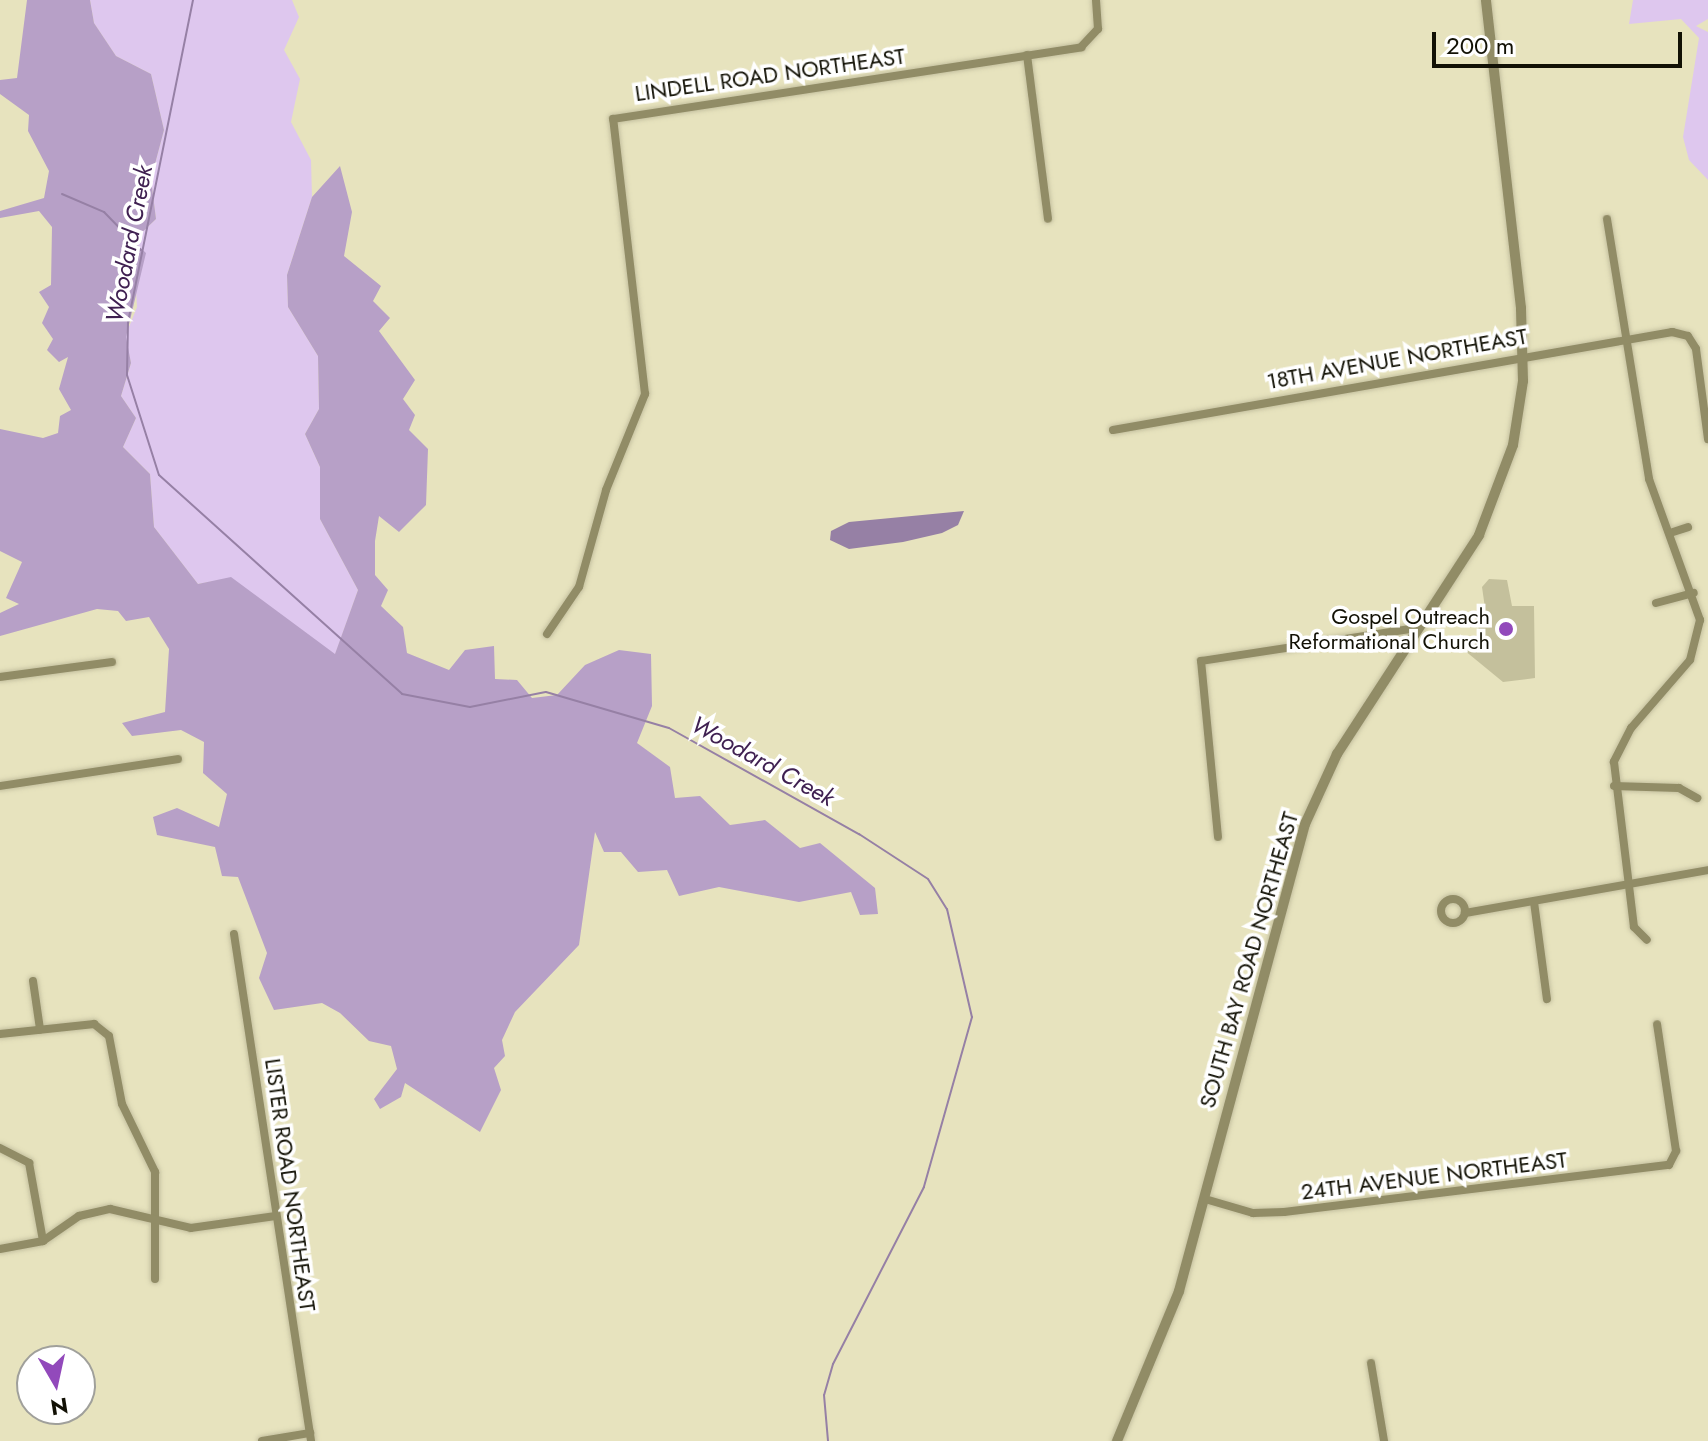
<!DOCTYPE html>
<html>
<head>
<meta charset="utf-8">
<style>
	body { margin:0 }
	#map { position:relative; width:1708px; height:1441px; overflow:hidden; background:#e7e3be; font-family:Jost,sans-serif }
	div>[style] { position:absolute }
	.green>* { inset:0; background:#dec7ee }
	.forest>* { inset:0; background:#b7a0c7 }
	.water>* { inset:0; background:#9680a5 }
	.stream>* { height:2px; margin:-1px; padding:0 1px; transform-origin:1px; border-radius:1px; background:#9680a5 }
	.building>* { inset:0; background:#c4c09c }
	.roads { filter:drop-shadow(0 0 2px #c5c1a0) drop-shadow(0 0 2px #c5c1a0) }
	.minor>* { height:8px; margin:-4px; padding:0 4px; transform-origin:4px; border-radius:4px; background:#918c66 }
	.minor>.ring { margin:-4px; padding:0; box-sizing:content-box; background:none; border:8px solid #918c66; border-radius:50% }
	.tertiary>* { height:10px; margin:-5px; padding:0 5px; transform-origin:5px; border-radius:5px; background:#918c66 }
	.dots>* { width:22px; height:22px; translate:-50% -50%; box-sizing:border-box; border:4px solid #fff; border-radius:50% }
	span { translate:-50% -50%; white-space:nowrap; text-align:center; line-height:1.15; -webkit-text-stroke:7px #fff; paint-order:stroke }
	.street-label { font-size:22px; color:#121105 }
	.poi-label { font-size:22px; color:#121105 }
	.right { translate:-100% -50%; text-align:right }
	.water-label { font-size:24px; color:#3f2051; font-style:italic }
	.north { position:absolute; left:16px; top:1345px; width:80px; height:80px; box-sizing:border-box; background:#fff; border:2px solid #a0a09b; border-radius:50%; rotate:171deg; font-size:22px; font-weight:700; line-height:32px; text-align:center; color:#121105 }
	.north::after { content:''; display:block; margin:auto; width:28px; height:36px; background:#9249bb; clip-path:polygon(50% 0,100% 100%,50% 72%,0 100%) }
	.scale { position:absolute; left:1432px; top:32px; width:250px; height:36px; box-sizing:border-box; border:4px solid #121105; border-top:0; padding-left:10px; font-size:24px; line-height:28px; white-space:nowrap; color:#121105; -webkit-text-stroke:6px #fff; paint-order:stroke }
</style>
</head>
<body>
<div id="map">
	<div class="green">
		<i style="clip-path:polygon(90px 0,292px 0,299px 17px,284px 50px,300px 79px,291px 122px,311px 160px,312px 197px,287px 275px,288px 307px,318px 356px,319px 409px,305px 434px,320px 467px,320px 519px,358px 590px,335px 655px,231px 578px,198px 584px,154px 527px,150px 474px,123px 447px,136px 418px,121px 396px,131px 363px,125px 337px,137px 307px,133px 241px,156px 219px,151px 179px,164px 130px,151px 74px,116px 56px,94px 23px)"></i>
		<i style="clip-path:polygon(1633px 0,1708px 0,1708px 19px,1696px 26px,1708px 32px,1708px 180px,1689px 160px,1683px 137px,1699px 38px,1681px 19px,1629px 24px)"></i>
	</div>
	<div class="forest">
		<i style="clip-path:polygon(27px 0,90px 0,94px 23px,116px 56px,151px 74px,164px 130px,151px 179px,156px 219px,133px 241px,146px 253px,126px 337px,131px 363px,121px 396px,136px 418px,123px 447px,150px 474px,154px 527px,198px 584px,231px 577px,335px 654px,358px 590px,320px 519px,320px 467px,305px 434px,319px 409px,318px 356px,288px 307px,287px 275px,312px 197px,340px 166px,352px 212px,344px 256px,381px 286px,373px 301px,390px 318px,379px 331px,415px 380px,403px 399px,415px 415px,409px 430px,428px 449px,426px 505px,399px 532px,379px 516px,375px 541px,375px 575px,388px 590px,381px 606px,403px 627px,407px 653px,449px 670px,465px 650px,494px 646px,495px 679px,517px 680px,532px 698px,557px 695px,585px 665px,619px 650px,651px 654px,652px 706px,637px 743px,670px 767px,675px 798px,700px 796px,730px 825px,765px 820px,800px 848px,820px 843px,875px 888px,878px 914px,860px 915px,851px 892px,799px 902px,719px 887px,679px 896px,667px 870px,638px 872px,621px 852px,604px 852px,595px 832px,579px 945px,515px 1012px,502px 1040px,505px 1056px,494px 1068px,501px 1090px,480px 1132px,405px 1083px,401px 1097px,380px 1109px,374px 1099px,397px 1069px,391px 1046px,369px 1041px,340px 1013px,322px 1003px,274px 1010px,259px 978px,267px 953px,238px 877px,222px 876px,215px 847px,157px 835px,153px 817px,177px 808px,219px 827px,227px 794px,203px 773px,204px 742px,181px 730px,132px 736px,122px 723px,165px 712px,169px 649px,149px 617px,126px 621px,118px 611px,97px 609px,0 636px,0 613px,19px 604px,6px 598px,22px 562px,0 551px,0 429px,43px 438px,58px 433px,60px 416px,71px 410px,59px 389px,68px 357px,59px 362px,47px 350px,53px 339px,42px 323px,49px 307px,39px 292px,51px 285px,52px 227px,39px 211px,0 218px,0 211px,44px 198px,49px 171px,28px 131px,29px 115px,0 94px,0 80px,17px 78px)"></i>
	</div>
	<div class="water">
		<i style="clip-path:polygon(964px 511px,958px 525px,942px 533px,903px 542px,849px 549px,830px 540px,831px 531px,849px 522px)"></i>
	</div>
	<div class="stream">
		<i style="left:193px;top:0;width:328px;rotate:101.4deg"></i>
		<i style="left:128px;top:322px;width:53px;rotate:91.1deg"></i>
		<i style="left:127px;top:375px;width:105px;rotate:72.3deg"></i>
		<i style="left:159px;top:475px;width:327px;rotate:42deg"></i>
		<i style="left:402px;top:694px;width:69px;rotate:10.8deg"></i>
		<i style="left:470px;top:707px;width:77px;rotate:-11.2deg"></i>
		<i style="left:546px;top:692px;width:128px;rotate:16.3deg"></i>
		<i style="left:669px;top:728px;width:218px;rotate:29.2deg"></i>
		<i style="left:859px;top:834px;width:82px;rotate:33.1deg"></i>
		<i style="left:928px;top:879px;width:36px;rotate:58deg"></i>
		<i style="left:947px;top:909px;width:111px;rotate:77deg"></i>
		<i style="left:972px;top:1017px;width:177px;rotate:105.8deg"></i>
		<i style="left:924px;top:1187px;width:199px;rotate:117.2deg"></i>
		<i style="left:833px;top:1364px;width:32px;rotate:106deg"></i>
		<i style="left:824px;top:1395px;width:46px;rotate:85deg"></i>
		<i style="left:62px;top:194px;width:46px;rotate:23.2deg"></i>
		<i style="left:104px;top:212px;width:53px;rotate:45.8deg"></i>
	</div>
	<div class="building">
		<i style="clip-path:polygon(1489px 579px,1507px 580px,1512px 606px,1534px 606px,1535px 678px,1503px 682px,1464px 650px,1470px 640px,1481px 647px,1477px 616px,1486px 615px,1482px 587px)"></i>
	</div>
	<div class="roads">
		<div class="minor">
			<i style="left:1027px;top:55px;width:165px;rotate:82.7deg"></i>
			<i style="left:1607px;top:219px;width:263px;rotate:80.8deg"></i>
			<i style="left:1649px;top:479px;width:150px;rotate:70.1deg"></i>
			<i style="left:1700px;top:620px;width:41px;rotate:104deg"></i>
			<i style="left:1690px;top:660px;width:90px;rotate:130.9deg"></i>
			<i style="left:1631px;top:728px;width:38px;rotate:117deg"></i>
			<i style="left:1614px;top:762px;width:166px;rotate:83.1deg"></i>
			<i style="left:1634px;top:927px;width:18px;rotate:45deg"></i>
			<i style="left:1113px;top:430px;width:568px;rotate:-9.94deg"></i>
			<i style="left:1672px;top:332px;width:16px;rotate:14deg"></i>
			<i style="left:1688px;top:336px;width:15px;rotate:58deg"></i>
			<i style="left:1696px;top:349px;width:91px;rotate:82.4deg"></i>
			<i style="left:1670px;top:533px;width:19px;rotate:-18deg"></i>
			<i style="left:1656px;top:603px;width:39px;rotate:-15deg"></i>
			<i style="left:547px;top:634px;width:57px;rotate:-55.8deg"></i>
			<i style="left:579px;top:587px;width:101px;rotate:-74.4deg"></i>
			<i style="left:606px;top:490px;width:104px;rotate:-67.9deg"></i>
			<i style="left:645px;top:394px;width:277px;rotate:-96.6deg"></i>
			<i style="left:613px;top:119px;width:474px;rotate:-8.7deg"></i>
			<i style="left:1081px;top:47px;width:25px;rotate:-47deg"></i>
			<i style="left:1098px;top:29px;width:29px;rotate:-94deg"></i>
			<i style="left:0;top:677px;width:113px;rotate:-7.6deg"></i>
			<i style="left:0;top:786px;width:180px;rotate:-8.6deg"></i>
			<i style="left:1614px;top:786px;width:65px;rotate:1.8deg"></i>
			<i style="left:1679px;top:788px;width:21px;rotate:29deg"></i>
			<i style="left:1218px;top:837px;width:177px;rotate:-95.5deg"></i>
			<i style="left:1201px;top:661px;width:219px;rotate:-8.7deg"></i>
			<i class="ring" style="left:1441px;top:899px;width:16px;height:16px"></i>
			<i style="left:1534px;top:902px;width:98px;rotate:82.4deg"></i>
			<i style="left:1465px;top:913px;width:247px;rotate:-10deg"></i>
			<i style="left:234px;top:934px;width:513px;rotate:81.36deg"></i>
			<i style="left:33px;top:981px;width:49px;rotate:81.7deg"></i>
			<i style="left:0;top:1034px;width:95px;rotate:-6.1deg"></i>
			<i style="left:94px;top:1024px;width:19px;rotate:39deg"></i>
			<i style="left:109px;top:1036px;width:69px;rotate:79.2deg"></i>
			<i style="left:122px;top:1104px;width:76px;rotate:64.1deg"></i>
			<i style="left:155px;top:1172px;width:107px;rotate:90deg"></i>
			<i style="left:0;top:1148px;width:33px;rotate:27deg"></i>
			<i style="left:29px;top:1163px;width:79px;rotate:79.8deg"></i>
			<i style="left:1205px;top:1199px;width:50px;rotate:16.3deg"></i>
			<i style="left:1253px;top:1213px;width:31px;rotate:-2deg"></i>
			<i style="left:1284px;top:1212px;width:388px;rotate:-7deg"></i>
			<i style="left:1669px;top:1165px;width:16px;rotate:-63deg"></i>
			<i style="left:1676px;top:1151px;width:128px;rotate:-98.5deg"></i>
			<i style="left:0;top:1249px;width:44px;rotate:-10.5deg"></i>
			<i style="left:43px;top:1241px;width:44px;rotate:-34.8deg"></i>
			<i style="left:79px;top:1216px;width:32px;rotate:-13deg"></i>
			<i style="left:110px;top:1209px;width:83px;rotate:13.2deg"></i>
			<i style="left:191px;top:1228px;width:85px;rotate:-8.1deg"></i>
			<i style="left:1371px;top:1363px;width:79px;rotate:80.5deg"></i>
			<i style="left:262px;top:1441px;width:49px;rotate:-9.5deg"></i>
		</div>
		<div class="tertiary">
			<i style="left:1117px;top:1441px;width:162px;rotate:-67.5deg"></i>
			<i style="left:1179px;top:1291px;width:484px;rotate:-74.9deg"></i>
			<i style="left:1305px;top:824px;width:77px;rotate:-65.4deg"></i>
			<i style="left:1337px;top:754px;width:261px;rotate:-57deg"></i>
			<i style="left:1479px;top:535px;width:96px;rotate:-69.3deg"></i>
			<i style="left:1513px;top:445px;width:65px;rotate:-81.1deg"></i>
			<i style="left:1523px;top:381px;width:73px;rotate:-91.6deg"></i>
			<i style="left:1521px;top:308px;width:310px;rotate:-96.5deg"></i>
		</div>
	</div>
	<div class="dots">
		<i style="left:1506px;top:629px;background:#9249bb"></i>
	</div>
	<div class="street-label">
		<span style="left:770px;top:75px;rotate:-8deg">LINDELL ROAD NORTHEAST</span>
		<span style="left:1397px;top:359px;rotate:-10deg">18TH AVENUE NORTHEAST</span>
		<span style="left:1249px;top:960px;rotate:-74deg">SOUTH BAY ROAD NORTHEAST</span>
		<span style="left:1434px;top:1176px;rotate:-7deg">24TH AVENUE NORTHEAST</span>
		<span style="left:290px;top:1185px;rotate:82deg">LISTER ROAD NORTHEAST</span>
	</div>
	<div class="poi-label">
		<span class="right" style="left:1490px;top:629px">Gospel Outreach<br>Reformational Church</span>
	</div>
	<div class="water-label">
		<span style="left:129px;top:244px;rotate:-79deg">Woodard Creek</span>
		<span style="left:763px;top:761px;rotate:29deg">Woodard Creek</span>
	</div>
	<div class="north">N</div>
	<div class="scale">200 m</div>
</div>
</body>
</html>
